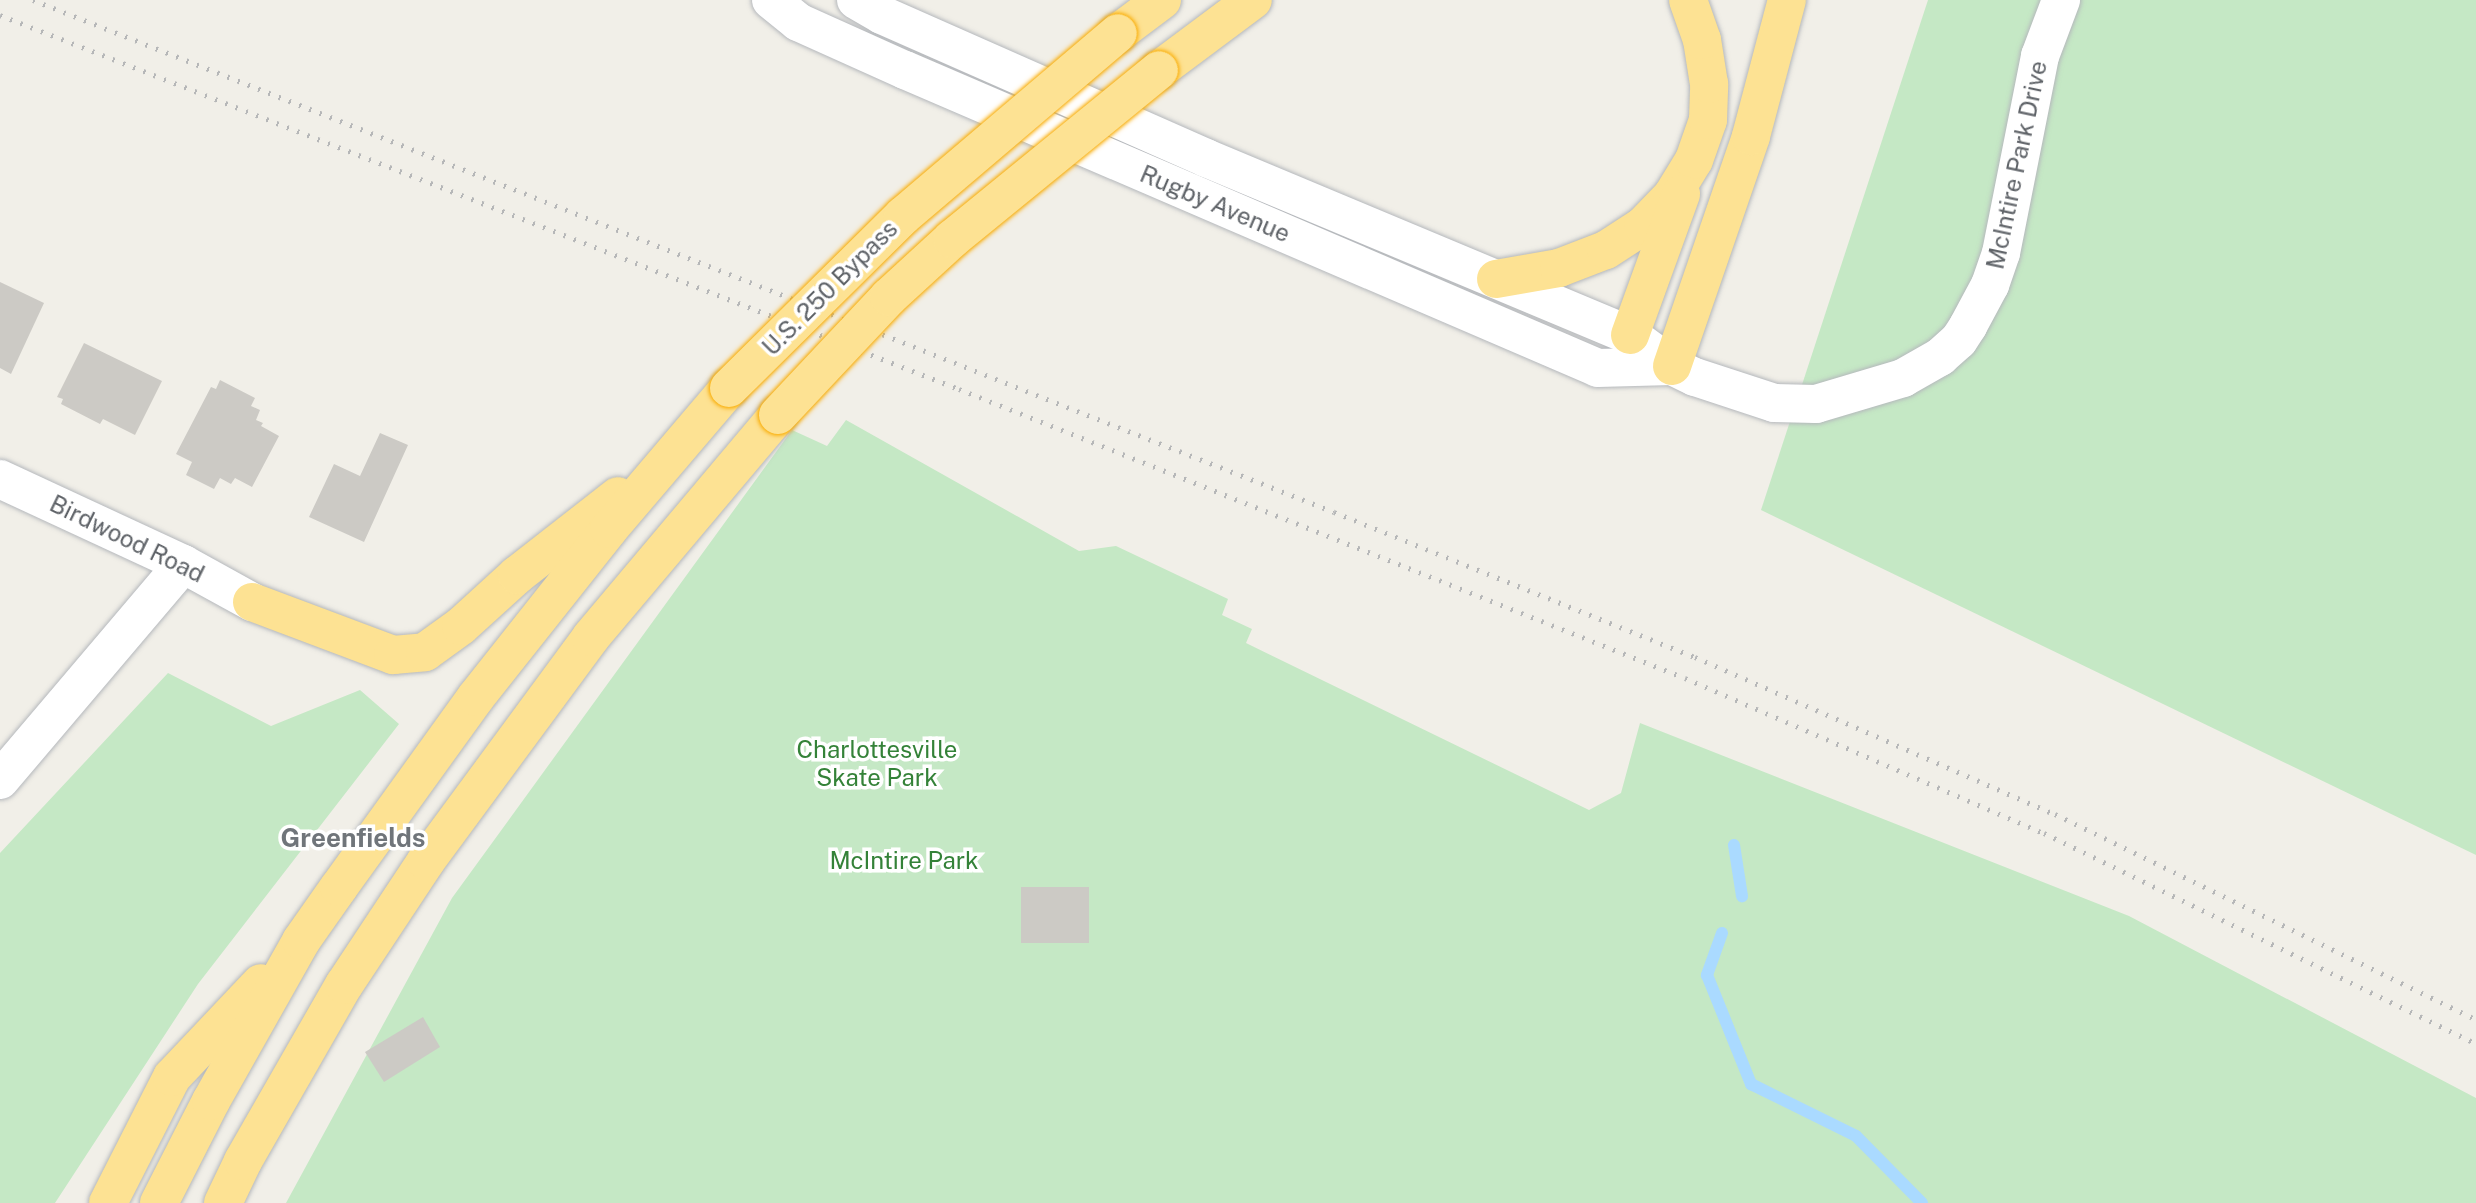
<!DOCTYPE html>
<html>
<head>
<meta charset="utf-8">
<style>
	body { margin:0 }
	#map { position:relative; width:2476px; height:1203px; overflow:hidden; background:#f1efe8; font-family:"Public Sans",sans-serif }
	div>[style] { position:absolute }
	.green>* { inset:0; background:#c5e8c5 }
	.stream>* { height:12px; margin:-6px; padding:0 6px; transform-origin:6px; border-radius:6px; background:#aadaff }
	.building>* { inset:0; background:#cccac5 }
	.roads { filter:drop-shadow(0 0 2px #b5b8bc) drop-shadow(0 0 2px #b5b8bc) }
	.minor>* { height:38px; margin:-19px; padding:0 19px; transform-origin:19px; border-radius:19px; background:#fff }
	.highway>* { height:38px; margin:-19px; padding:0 19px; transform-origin:19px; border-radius:19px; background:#fde293 }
	.rail>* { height:5px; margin-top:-2.5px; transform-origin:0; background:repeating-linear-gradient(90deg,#b6b7b8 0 2px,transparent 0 11px) }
	.bridges { filter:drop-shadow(0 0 2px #f9ab00) drop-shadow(0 0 2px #f9ab00) }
	.highway-bridge>* { height:38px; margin:-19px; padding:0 19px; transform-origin:19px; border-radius:19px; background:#fde293 }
	span { translate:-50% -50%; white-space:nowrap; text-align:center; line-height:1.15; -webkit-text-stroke:7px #fff; paint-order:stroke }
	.street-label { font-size:24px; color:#5f6368 }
	.park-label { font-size:24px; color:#348238 }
	.neighbourhood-label { font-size:26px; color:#70757a; font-weight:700 }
</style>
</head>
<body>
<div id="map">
	<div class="green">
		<i style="clip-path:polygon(1928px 0,2476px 0,2476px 855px,1761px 510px)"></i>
		<i style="clip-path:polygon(846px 420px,1079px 551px,1116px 546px,1228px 599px,1222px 615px,1252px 629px,1246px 643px,1589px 810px,1621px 793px,1640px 723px,2129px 916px,2476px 1098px,2476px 1203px,286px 1203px,452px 898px,792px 430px,827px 446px)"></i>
		<i style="clip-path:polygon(168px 673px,271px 726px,360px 690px,399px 724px,198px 984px,55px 1203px,0 1203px,0 853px)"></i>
	</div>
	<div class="stream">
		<i style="left:1734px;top:845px;width:52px;rotate:81.1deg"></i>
		<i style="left:1722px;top:933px;width:45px;rotate:109.7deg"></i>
		<i style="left:1707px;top:975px;width:118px;rotate:68deg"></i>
		<i style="left:1751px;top:1084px;width:117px;rotate:26.3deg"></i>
		<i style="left:1856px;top:1136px;width:94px;rotate:45.4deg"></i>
	</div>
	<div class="building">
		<i style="clip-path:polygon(0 282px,44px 303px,11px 374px,0 368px)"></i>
		<i style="clip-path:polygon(84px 343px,162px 381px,135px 435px,103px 419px,100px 424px,61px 404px,63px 399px,57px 397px)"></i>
		<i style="clip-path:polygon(220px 380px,255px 398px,251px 406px,260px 410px,256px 420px,263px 423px,261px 426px,279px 436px,252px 487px,235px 478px,231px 484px,220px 478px,214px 489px,186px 475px,192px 462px,176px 454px,211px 387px,216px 389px)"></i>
		<i style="clip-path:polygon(380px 433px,408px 445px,364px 542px,309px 517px,334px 464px,360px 476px)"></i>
		<i style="clip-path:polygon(1021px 887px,1089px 887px,1089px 943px,1021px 943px)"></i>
		<i style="clip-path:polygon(423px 1017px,440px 1047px,384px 1082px,365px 1052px)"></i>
	</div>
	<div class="roads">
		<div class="minor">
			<i style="left:771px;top:0;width:35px;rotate:39deg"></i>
			<i style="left:798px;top:22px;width:117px;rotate:24.2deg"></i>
			<i style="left:905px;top:70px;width:754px;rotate:23.27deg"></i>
			<i style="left:1598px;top:368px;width:74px;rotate:-1.5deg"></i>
			<i style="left:856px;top:0;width:30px;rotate:30deg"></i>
			<i style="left:882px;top:15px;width:354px;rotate:23.8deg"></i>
			<i style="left:1206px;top:158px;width:459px;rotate:22.7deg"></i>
			<i style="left:1630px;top:335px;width:52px;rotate:36.4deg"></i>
			<i style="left:1672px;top:366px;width:25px;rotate:26deg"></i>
			<i style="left:1695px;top:377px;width:83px;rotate:18.2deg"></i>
			<i style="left:1774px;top:403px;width:42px;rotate:1.4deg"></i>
			<i style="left:1816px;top:404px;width:91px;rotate:-16.6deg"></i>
			<i style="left:1903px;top:378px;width:43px;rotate:-29.6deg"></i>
			<i style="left:1940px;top:357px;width:25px;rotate:-42deg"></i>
			<i style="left:1959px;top:340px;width:17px;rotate:-57deg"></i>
			<i style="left:1968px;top:326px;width:47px;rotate:-61.8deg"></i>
			<i style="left:1990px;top:285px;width:34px;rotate:-71deg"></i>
			<i style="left:2001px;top:253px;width:201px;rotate:-78.8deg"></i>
			<i style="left:2040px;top:56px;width:60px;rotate:-69.4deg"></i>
			<i style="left:0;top:479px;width:202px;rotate:24.9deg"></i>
			<i style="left:183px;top:564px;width:79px;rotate:28.8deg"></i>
			<i style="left:0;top:780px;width:283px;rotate:-49.7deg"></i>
		</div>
		<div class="highway">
			<i style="left:1118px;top:33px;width:55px;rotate:-36.9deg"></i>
			<i style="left:1159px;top:70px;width:117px;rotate:-36.7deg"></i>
			<i style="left:1496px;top:279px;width:64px;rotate:-9.9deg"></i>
			<i style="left:1559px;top:268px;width:50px;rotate:-21deg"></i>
			<i style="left:1606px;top:250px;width:44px;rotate:-33deg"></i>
			<i style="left:1643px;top:226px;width:42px;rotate:-46deg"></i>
			<i style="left:1672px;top:196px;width:42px;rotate:-58.6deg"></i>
			<i style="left:1694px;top:160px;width:42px;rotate:-70.7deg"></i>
			<i style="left:1708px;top:120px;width:36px;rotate:-88deg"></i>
			<i style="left:1709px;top:84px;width:45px;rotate:-99deg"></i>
			<i style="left:1702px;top:40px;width:42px;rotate:-109.3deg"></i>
			<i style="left:1630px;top:335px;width:150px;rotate:-70.1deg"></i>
			<i style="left:1672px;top:366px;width:243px;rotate:-71deg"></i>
			<i style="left:1751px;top:136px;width:141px;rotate:-75.2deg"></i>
			<i style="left:252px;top:602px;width:151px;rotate:20.6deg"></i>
			<i style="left:393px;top:655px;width:32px;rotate:-5deg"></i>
			<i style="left:425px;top:652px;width:44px;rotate:-35.8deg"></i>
			<i style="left:461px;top:626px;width:76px;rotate:-42.3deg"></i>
			<i style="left:517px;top:575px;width:128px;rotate:-38deg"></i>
			<i style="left:108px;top:1203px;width:141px;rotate:-63.1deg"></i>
			<i style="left:172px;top:1077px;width:129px;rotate:-46.6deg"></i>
			<i style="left:159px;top:1203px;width:114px;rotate:-63deg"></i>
			<i style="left:211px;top:1101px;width:184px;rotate:-60.6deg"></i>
			<i style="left:301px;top:941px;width:66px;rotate:-54.9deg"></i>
			<i style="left:339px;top:887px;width:234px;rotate:-54.2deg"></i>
			<i style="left:476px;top:697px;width:214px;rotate:-51.6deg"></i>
			<i style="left:609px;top:529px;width:185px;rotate:-49.6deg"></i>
			<i style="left:223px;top:1203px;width:47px;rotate:-64.5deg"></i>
			<i style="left:243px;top:1161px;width:203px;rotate:-60.2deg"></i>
			<i style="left:344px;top:985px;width:149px;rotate:-56.5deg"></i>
			<i style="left:426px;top:861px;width:278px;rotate:-53.6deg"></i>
			<i style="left:591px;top:637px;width:290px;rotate:-49.9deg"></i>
		</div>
	</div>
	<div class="rail">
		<i style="left:33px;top:0;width:1398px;rotate:21.48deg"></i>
		<i style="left:1334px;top:512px;width:389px;rotate:21.9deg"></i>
		<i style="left:1695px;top:657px;width:393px;rotate:23.6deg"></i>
		<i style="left:2055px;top:814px;width:468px;rotate:26deg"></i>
		<i style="left:0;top:15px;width:1029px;rotate:21.31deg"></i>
		<i style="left:959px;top:389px;width:781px;rotate:21.71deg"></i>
		<i style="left:1685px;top:678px;width:391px;rotate:23.4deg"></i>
		<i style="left:2044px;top:833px;width:481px;rotate:26deg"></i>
	</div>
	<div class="bridges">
		<div class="highway-bridge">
			<i style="left:729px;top:388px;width:245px;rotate:-44.7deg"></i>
			<i style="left:903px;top:216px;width:282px;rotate:-40.4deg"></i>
			<i style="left:778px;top:415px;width:162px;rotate:-46.8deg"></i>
			<i style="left:889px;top:297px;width:86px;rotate:-42.6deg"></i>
			<i style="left:952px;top:239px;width:267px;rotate:-39.2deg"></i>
		</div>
	</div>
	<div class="street-label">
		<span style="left:2017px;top:165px;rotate:-78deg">McIntire Park Drive</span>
		<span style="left:1215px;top:204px;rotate:23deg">Rugby Avenue</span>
		<span style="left:830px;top:288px;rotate:-45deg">U.S. 250 Bypass</span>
		<span style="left:127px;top:539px;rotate:26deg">Birdwood Road</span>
	</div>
	<div class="park-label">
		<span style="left:877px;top:764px">Charlottesville<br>Skate Park</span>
		<span style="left:904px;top:861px">McIntire Park</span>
	</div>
	<div class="neighbourhood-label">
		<span style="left:353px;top:838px">Greenfields</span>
	</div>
</div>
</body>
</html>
